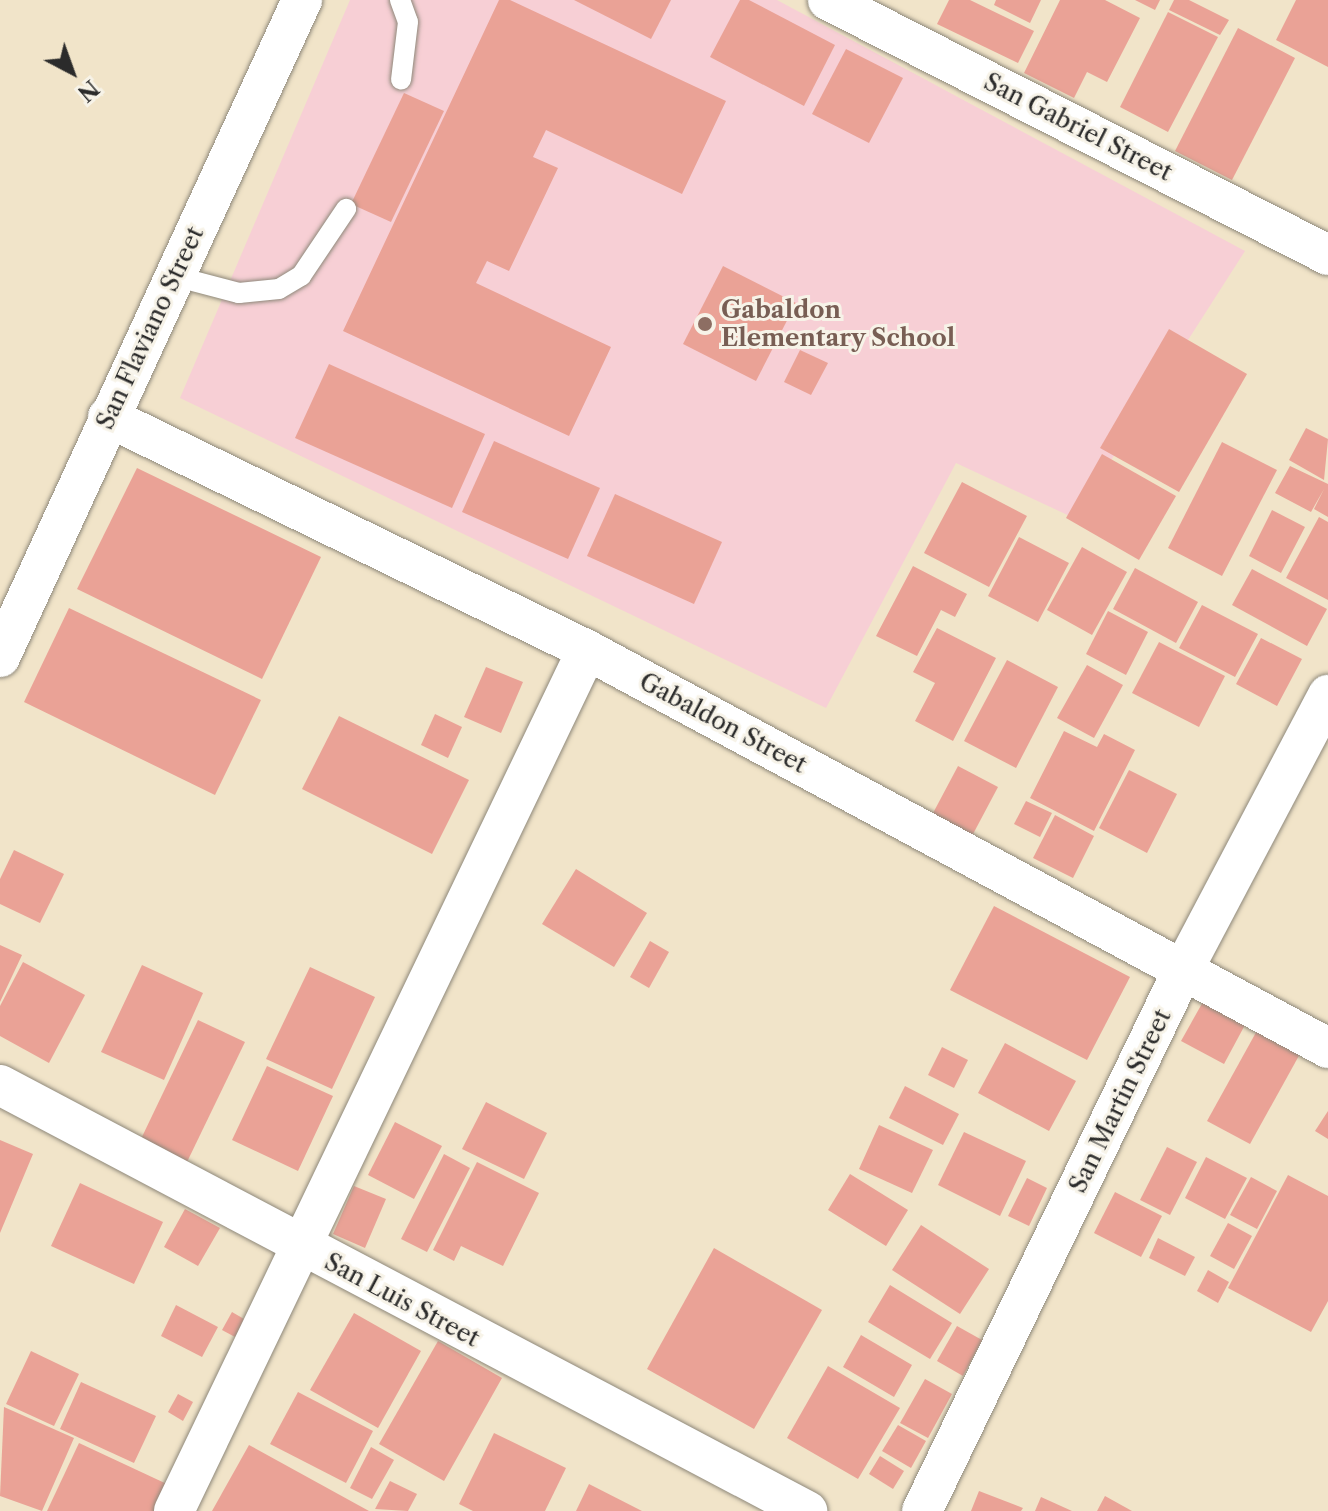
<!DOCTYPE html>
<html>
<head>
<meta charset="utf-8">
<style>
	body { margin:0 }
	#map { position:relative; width:1328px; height:1511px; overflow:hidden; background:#f1e4c9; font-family:"Libre Caslon Text",serif }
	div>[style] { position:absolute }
	.built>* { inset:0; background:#f7cfd5 }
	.building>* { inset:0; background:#eaa296 }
	.roads { filter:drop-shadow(0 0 2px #8e887a) drop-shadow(0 0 2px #8e887a) }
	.lane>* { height:20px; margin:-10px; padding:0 10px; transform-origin:10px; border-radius:10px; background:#fff }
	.street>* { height:40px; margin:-20px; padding:0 20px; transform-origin:20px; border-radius:20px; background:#fff }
	.dots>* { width:22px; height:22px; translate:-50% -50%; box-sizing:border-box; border:4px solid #f7f3e8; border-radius:50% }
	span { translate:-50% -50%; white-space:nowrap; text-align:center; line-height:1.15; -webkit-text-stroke:6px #f7f3e8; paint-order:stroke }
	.street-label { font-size:24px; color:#2b2b2b }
	.education-label { font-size:24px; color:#785e54; font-weight:700 }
	.left { translate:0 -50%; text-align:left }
	.north { position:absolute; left:32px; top:32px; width:80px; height:80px; -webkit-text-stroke:6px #f7f3e8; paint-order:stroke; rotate:139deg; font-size:22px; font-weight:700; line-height:32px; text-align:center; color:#2b2b2b }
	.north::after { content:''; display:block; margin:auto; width:28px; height:36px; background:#2b2b2b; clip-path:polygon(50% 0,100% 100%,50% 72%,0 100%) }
</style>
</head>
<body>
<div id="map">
	<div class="built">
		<i style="clip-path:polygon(350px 0,777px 0,1245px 251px,1074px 518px,956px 463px,826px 708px,180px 398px)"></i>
	</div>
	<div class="building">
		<i style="clip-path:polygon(499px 0,510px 0,726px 101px,682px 194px,546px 130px,533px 157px,558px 168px,509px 271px,487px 261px,476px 283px,611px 347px,569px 436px,343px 331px)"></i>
		<i style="clip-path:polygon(574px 0,671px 0,651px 39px)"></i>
		<i style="clip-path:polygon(740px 0,749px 0,835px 45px,804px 106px,710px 57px)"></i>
		<i style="clip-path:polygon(949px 0,970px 0,1034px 31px,1018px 63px,937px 24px)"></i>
		<i style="clip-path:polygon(996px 0,1041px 0,1030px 23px,994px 5px)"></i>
		<i style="clip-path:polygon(1060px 0,1105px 0,1140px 18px,1107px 82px,1087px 72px,1074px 98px,1024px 73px)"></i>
		<i style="clip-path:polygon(1135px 0,1160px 0,1155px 10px)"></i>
		<i style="clip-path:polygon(1174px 0,1189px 0,1229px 20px,1220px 35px,1169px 10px)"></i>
		<i style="clip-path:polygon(1296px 0,1328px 0,1328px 67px,1276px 40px)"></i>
		<i style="clip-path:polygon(1168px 12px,1218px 37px,1168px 132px,1120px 107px)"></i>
		<i style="clip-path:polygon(1238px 28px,1295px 58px,1232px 180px,1175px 151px)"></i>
		<i style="clip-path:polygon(846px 49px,903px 78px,869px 143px,812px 114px)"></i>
		<i style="clip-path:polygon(404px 93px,444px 111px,391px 222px,351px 204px)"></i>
		<i style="clip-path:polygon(723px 266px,796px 303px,756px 381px,683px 344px)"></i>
		<i style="clip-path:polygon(1169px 329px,1247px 374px,1179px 492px,1100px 448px)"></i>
		<i style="clip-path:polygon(800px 350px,828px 363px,811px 395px,784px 382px)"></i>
		<i style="clip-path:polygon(329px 364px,485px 434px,452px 508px,295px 438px)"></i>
		<i style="clip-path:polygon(1306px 428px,1328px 439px,1324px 480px,1289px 460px)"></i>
		<i style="clip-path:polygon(494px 441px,600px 488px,568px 559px,462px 512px)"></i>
		<i style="clip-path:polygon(1222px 442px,1277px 470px,1222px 576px,1168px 548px)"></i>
		<i style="clip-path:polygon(1102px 454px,1176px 496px,1139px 560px,1066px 518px)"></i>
		<i style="clip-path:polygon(1290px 466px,1328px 484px,1328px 517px,1314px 509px,1324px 489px,1311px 512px,1275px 493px)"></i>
		<i style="clip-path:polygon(137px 468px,321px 557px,262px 679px,77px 589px)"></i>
		<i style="clip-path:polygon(962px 482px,1027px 516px,989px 587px,924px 553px)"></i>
		<i style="clip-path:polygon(615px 494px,722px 542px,694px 604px,587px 556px)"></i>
		<i style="clip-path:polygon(1272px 510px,1305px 527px,1281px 573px,1249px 556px)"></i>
		<i style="clip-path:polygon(1319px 517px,1328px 522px,1328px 600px,1286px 578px)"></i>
		<i style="clip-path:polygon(1019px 537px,1069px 563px,1038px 622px,988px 596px)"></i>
		<i style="clip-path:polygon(1082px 547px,1127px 572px,1092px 635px,1047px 610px)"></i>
		<i style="clip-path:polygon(913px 566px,967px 594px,955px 617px,941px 610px,917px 656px,876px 636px)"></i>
		<i style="clip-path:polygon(1135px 568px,1198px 602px,1176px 643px,1113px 609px)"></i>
		<i style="clip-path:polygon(1252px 569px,1327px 609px,1307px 646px,1232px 605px)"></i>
		<i style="clip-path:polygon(1202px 605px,1258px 634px,1235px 677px,1179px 648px)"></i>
		<i style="clip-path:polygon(69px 608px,261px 700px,215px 795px,24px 702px)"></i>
		<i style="clip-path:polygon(1108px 611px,1148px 632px,1126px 675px,1086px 654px)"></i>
		<i style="clip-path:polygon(937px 628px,996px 658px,953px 741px,915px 721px,935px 683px,913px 672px)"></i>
		<i style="clip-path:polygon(1261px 638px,1302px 659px,1277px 706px,1236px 684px)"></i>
		<i style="clip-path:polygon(1159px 642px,1225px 676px,1199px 727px,1132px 693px)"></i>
		<i style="clip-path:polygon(1007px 660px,1058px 687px,1016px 768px,964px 741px)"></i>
		<i style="clip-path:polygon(1087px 665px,1123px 685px,1094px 738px,1057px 718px)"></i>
		<i style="clip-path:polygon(486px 667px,523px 682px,501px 733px,464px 717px)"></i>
		<i style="clip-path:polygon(435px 714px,462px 727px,448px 758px,421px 745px)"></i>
		<i style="clip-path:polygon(339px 716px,469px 780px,432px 854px,302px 789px)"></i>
		<i style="clip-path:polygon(1064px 731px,1097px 747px,1104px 734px,1135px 750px,1094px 831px,1030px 798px)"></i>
		<i style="clip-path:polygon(958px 766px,998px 787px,972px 836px,932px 815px)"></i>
		<i style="clip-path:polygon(1129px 770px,1177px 794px,1147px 853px,1099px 828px)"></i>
		<i style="clip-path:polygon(1026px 801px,1052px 813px,1040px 837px,1014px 824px)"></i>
		<i style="clip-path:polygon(1055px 815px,1094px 836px,1073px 878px,1033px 858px)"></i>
		<i style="clip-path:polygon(14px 850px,64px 874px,40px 923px,0 904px,0 879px)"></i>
		<i style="clip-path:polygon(576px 869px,647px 913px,614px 967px,542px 924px)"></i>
		<i style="clip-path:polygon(994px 906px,1130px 977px,1087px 1060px,950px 990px)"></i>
		<i style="clip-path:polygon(650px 941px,669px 952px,649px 988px,630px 977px)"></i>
		<i style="clip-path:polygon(0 945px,22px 955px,0 1002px)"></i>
		<i style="clip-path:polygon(23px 962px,85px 995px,49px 1063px,0 1036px,0 1006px)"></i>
		<i style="clip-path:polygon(142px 965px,203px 993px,164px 1080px,101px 1052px)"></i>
		<i style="clip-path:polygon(310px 967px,375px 997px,332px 1089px,266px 1059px)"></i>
		<i style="clip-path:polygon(1204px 1000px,1246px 1023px,1224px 1064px,1181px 1041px)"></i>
		<i style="clip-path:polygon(198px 1020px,245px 1042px,187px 1162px,140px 1141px)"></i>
		<i style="clip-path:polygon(1259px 1027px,1301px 1052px,1250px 1144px,1207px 1121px)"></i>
		<i style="clip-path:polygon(1005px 1043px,1076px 1081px,1049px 1131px,978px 1093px)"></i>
		<i style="clip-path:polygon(942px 1047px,968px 1060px,954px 1088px,928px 1075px)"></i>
		<i style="clip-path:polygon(267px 1066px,333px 1096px,298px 1171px,232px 1140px)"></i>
		<i style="clip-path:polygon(905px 1086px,959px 1114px,943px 1145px,889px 1118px)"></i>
		<i style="clip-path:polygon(486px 1102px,547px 1133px,524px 1179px,462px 1149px)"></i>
		<i style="clip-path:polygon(1328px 1111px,1328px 1139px,1315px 1131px)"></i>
		<i style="clip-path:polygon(395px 1122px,442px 1146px,414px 1199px,368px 1175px)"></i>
		<i style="clip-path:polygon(879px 1125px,933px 1150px,912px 1193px,859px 1169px)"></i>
		<i style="clip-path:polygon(964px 1132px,1026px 1161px,1000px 1216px,938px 1185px)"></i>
		<i style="clip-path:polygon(0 1140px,33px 1154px,0 1233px)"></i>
		<i style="clip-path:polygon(1167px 1147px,1197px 1162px,1170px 1215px,1140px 1200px)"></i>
		<i style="clip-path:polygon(444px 1154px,470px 1168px,427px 1252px,401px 1239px)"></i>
		<i style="clip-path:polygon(1206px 1157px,1247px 1178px,1225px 1219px,1185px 1198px)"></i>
		<i style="clip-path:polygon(477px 1162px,539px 1193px,503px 1266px,461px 1246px,454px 1261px,433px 1250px)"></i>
		<i style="clip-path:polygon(850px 1174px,908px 1210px,886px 1246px,828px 1210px)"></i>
		<i style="clip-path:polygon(1288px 1175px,1328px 1196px,1328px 1301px,1311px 1332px,1228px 1288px)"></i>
		<i style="clip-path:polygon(1251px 1177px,1277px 1191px,1257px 1229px,1230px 1215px)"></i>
		<i style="clip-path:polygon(1027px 1178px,1047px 1188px,1029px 1226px,1008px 1216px)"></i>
		<i style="clip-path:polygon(80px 1183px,163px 1222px,134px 1284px,51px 1246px)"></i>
		<i style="clip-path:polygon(354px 1186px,386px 1199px,365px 1248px,333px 1234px)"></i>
		<i style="clip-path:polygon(1115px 1192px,1162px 1216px,1141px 1257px,1094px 1233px)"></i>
		<i style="clip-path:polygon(185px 1209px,220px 1228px,198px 1266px,164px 1247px)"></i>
		<i style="clip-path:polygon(1228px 1223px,1252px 1236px,1234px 1269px,1210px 1256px)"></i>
		<i style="clip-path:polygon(921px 1225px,989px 1269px,960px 1314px,892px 1270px)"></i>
		<i style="clip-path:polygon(1158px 1238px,1195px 1257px,1185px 1276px,1149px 1258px)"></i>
		<i style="clip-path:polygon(714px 1248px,822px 1310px,754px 1429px,647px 1369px)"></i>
		<i style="clip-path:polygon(1208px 1270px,1229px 1282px,1218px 1303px,1197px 1291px)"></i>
		<i style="clip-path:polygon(890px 1285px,952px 1323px,930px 1359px,868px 1322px)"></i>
		<i style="clip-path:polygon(176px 1305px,218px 1327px,202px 1357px,161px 1336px)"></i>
		<i style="clip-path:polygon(232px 1312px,244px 1319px,235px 1337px,222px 1330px)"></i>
		<i style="clip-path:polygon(354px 1313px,421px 1351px,378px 1428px,310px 1390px)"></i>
		<i style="clip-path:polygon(957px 1326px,982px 1340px,963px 1376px,937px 1361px)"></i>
		<i style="clip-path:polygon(861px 1335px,912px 1365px,894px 1397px,843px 1367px)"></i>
		<i style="clip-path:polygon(438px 1341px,502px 1378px,444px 1481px,379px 1444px)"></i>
		<i style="clip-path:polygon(31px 1351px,79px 1374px,54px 1426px,6px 1404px)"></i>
		<i style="clip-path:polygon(828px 1366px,900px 1408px,858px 1479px,787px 1438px)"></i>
		<i style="clip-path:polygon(925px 1379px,952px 1394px,928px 1438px,900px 1423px)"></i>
		<i style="clip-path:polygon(81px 1382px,156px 1416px,134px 1463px,60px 1429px)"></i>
		<i style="clip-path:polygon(298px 1392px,373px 1431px,346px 1483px,270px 1444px)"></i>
		<i style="clip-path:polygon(178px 1394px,193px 1402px,183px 1421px,168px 1412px)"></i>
		<i style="clip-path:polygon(4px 1407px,74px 1438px,42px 1511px,0 1496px)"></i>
		<i style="clip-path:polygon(898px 1425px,926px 1441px,911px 1468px,882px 1451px)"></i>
		<i style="clip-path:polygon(494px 1433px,566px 1468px,545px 1511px,473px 1511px,459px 1504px)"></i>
		<i style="clip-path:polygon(79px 1443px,169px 1485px,156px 1511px,47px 1511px)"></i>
		<i style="clip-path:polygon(249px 1445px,369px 1511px,212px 1511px)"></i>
		<i style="clip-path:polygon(371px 1447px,394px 1460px,372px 1499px,350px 1488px)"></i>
		<i style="clip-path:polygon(880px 1456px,904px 1471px,893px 1489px,869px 1474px)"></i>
		<i style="clip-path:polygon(390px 1481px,417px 1494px,408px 1511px,375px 1509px)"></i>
		<i style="clip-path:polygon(589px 1484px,642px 1511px,576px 1511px)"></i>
		<i style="clip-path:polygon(979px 1491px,1023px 1508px,1021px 1511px,971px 1511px)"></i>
		<i style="clip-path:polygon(1105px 1496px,1132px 1511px,1097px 1511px)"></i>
		<i style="clip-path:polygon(1041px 1497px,1072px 1511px,1035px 1511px)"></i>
	</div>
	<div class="roads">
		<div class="lane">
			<i style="left:400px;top:0;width:23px;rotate:70deg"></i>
			<i style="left:408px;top:22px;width:58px;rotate:96.9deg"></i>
			<i style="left:174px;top:276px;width:67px;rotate:14.7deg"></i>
			<i style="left:239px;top:293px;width:40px;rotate:-5.7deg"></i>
			<i style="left:279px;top:289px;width:26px;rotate:-31deg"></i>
			<i style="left:301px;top:276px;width:81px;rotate:-56.1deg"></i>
		</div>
		<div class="street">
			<i style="left:828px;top:0;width:561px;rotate:27.02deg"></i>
			<i style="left:108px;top:417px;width:533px;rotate:25.94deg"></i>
			<i style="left:587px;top:650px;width:841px;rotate:28.24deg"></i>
			<i style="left:0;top:657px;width:723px;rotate:-65.31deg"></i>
			<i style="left:0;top:1085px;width:913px;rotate:27.83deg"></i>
			<i style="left:174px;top:1511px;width:955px;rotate:-64.37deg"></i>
			<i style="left:922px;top:1511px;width:601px;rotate:-64.25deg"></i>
			<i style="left:1183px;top:970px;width:311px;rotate:-62.2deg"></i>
		</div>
	</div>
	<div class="dots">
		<i style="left:705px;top:324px;background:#8d6e63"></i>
	</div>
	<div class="street-label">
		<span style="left:1078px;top:127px;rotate:27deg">San Gabriel Street</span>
		<span style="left:150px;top:328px;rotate:-65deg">San Flaviano Street</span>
		<span style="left:723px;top:723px;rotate:28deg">Gabaldon Street</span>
		<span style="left:1120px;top:1101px;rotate:-64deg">San Martin Street</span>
		<span style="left:402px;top:1300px;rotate:28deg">San Luis Street</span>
	</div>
	<div class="education-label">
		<span class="left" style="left:721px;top:324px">Gabaldon<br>Elementary School</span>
	</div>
	<div class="north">N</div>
</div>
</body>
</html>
